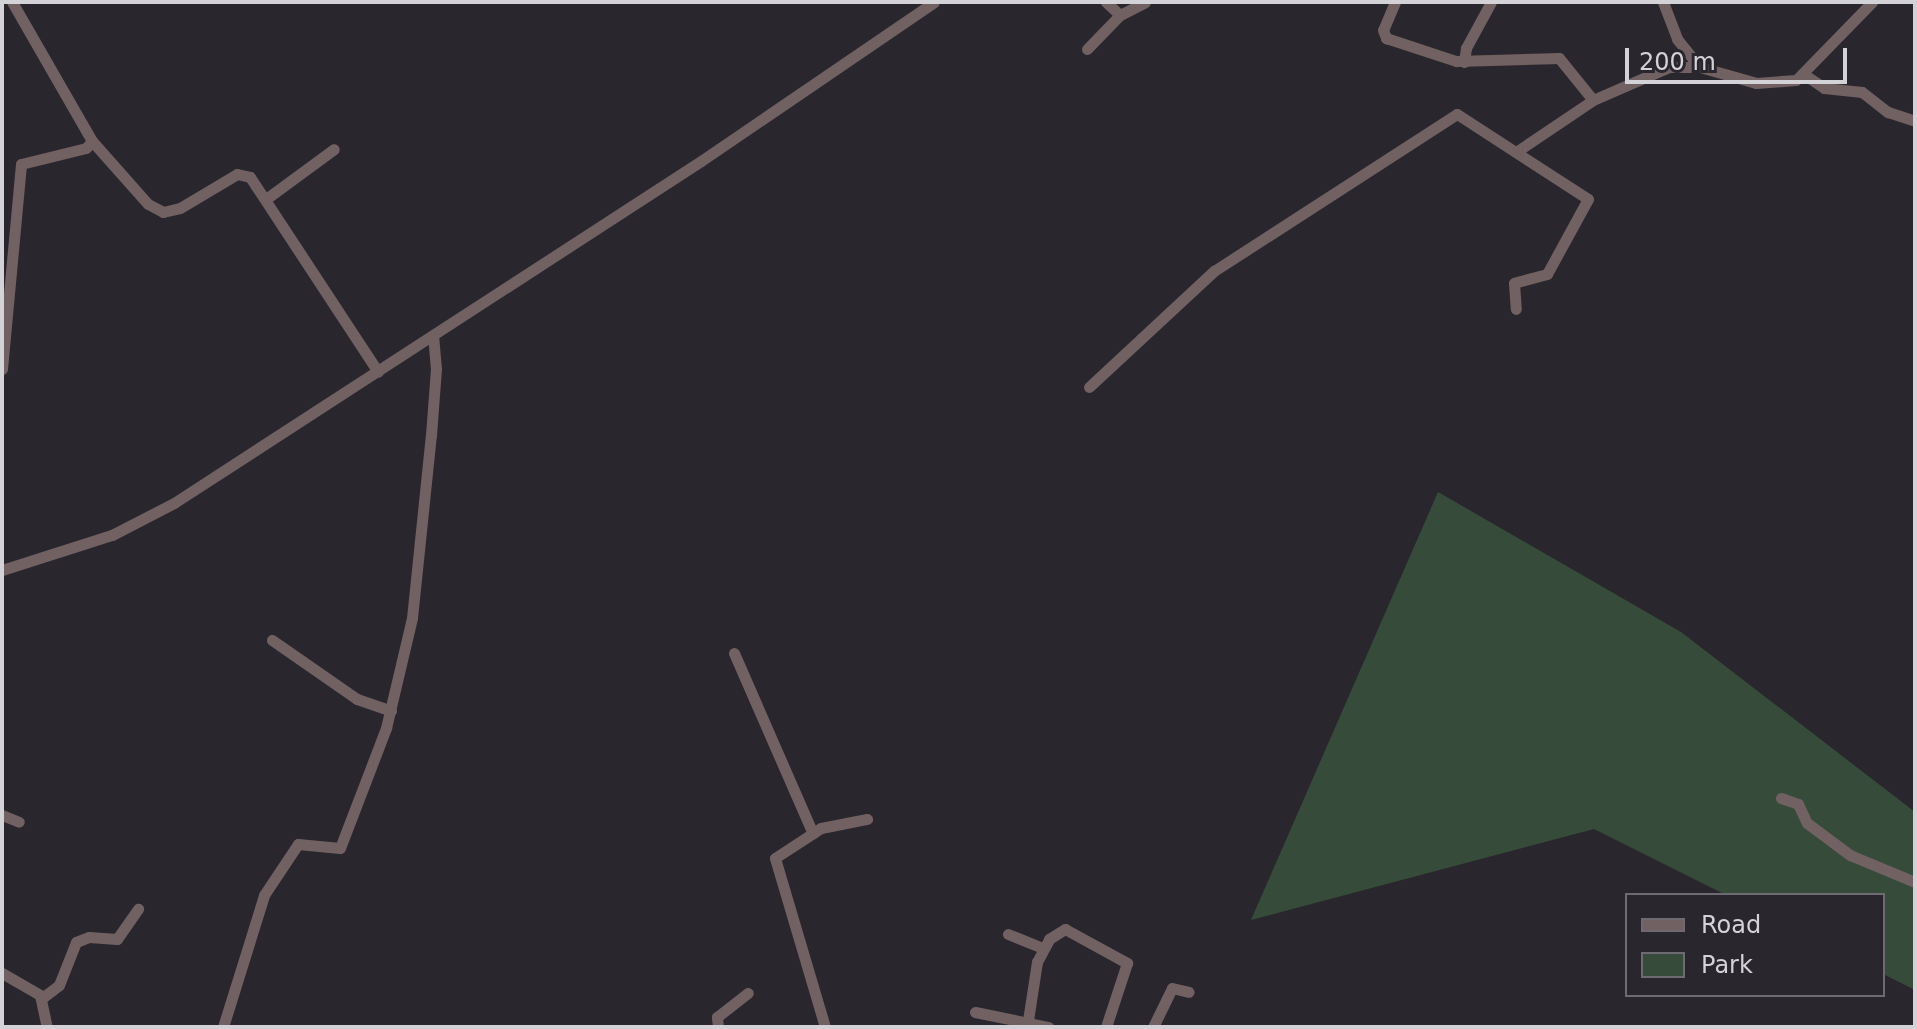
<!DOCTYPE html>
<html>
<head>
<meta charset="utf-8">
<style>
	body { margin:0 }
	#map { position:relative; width:1917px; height:1029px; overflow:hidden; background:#29272d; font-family:"DejaVu Sans",sans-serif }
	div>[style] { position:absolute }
	.green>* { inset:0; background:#364b39 }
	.minor>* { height:11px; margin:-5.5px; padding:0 5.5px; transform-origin:5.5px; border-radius:5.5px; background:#726162 }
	span { translate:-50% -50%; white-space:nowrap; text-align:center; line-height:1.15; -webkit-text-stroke:8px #29272d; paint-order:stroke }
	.frame { position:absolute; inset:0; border:4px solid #d3d2d6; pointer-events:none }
	.legend { position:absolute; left:1625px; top:893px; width:260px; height:104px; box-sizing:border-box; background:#29272d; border:2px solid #6d6b71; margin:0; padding:10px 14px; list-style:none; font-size:24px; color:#d3d2d6 }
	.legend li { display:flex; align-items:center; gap:16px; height:40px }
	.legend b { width:40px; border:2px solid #6d6b71 }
	.scale { position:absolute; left:1625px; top:48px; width:222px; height:36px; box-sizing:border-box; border:4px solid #d3d2d6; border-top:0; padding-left:10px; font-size:24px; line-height:28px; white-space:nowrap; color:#d3d2d6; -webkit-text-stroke:6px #29272d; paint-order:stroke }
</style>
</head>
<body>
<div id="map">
	<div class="green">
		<i style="clip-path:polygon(1438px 492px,1681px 632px,1915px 812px,1915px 990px,1883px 974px,1883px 895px,1726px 895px,1594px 829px,1251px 920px)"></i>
	</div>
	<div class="minor">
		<i style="left:1106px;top:2px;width:19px;rotate:43deg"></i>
		<i style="left:1395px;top:2px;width:30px;rotate:113deg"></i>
		<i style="left:1383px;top:30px;width:9px;rotate:69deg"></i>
		<i style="left:1386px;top:38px;width:74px;rotate:18.2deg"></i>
		<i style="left:1456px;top:61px;width:103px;rotate:-1.7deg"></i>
		<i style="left:1559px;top:58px;width:54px;rotate:51deg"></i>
		<i style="left:1663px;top:2px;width:40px;rotate:69deg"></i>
		<i style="left:1677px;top:39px;width:35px;rotate:51deg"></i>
		<i style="left:1087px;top:49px;width:47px;rotate:-45.9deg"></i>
		<i style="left:1120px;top:15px;width:28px;rotate:-27deg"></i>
		<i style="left:1464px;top:62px;width:14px;rotate:-82deg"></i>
		<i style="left:1466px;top:48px;width:52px;rotate:-61.5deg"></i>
		<i style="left:1805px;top:75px;width:23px;rotate:34deg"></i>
		<i style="left:1824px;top:88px;width:38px;rotate:6deg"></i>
		<i style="left:1862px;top:92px;width:33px;rotate:38deg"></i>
		<i style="left:1888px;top:112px;width:28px;rotate:18deg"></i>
		<i style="left:92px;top:141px;width:84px;rotate:48.4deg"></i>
		<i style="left:148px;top:204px;width:17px;rotate:28deg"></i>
		<i style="left:163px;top:212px;width:17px;rotate:-13deg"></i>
		<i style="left:180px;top:208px;width:66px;rotate:-30.8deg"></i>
		<i style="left:237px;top:174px;width:13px;rotate:13deg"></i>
		<i style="left:250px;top:177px;width:233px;rotate:56.7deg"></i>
		<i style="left:1519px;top:150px;width:89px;rotate:-34deg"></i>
		<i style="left:1593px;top:100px;width:83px;rotate:-23.5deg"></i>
		<i style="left:1669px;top:67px;width:31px"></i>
		<i style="left:1700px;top:67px;width:58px;rotate:15.9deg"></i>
		<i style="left:1756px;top:83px;width:40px;rotate:-4.3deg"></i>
		<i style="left:1796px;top:80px;width:109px;rotate:-45.7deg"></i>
		<i style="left:266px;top:199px;width:84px;rotate:-36.3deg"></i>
		<i style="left:2px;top:369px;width:206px;rotate:-84.7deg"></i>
		<i style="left:21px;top:164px;width:67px;rotate:-13.8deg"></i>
		<i style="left:86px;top:148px;width:9px;rotate:-49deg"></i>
		<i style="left:92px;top:141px;width:160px;rotate:-119.9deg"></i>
		<i style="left:1089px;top:387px;width:171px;rotate:-42.9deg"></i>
		<i style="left:1214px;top:271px;width:289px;rotate:-32.9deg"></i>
		<i style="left:1457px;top:114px;width:156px;rotate:33deg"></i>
		<i style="left:1588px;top:199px;width:85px;rotate:118.7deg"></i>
		<i style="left:1547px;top:274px;width:34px;rotate:165deg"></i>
		<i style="left:1514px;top:283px;width:26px;rotate:86deg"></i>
		<i style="left:2px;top:570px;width:115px;rotate:-17.7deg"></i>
		<i style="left:112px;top:535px;width:70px;rotate:-27.3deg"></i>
		<i style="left:174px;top:503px;width:628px;rotate:-32.98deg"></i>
		<i style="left:701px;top:161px;width:282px;rotate:-34.3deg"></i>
		<i style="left:272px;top:640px;width:103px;rotate:34.8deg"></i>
		<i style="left:357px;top:699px;width:36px;rotate:19deg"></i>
		<i style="left:734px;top:653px;width:197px;rotate:66.4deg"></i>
		<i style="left:1781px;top:798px;width:18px;rotate:19deg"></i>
		<i style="left:1798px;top:804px;width:21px;rotate:65deg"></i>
		<i style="left:1807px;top:823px;width:54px;rotate:36.7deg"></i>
		<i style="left:1850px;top:855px;width:70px;rotate:22.6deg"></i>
		<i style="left:2px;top:815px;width:18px;rotate:22deg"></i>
		<i style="left:1008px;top:934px;width:38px;rotate:22deg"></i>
		<i style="left:2px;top:973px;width:44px;rotate:30.1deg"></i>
		<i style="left:40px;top:995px;width:33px;rotate:78deg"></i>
		<i style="left:42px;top:998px;width:21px;rotate:-37deg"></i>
		<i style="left:59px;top:985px;width:46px;rotate:-68.4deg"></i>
		<i style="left:76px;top:942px;width:14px;rotate:-21deg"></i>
		<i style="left:89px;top:937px;width:28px;rotate:4deg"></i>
		<i style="left:117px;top:939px;width:37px;rotate:-55deg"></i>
		<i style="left:975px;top:1012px;width:75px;rotate:11.6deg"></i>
		<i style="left:223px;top:1027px;width:138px;rotate:-72.7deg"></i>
		<i style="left:264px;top:895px;width:61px;rotate:-56.3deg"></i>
		<i style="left:298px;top:844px;width:42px;rotate:5.4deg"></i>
		<i style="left:340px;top:848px;width:129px;rotate:-69deg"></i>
		<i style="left:386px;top:728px;width:113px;rotate:-76.7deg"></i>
		<i style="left:412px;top:618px;width:184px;rotate:-84.1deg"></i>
		<i style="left:431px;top:435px;width:66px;rotate:-85.7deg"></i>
		<i style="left:436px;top:369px;width:32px;rotate:-95deg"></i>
		<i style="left:718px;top:1027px;width:10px;rotate:-96deg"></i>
		<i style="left:717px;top:1017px;width:39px;rotate:-38deg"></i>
		<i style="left:825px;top:1027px;width:176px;rotate:-106.5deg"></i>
		<i style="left:775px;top:858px;width:55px;rotate:-33.1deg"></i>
		<i style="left:821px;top:828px;width:47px;rotate:-11.1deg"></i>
		<i style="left:1027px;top:1027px;width:66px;rotate:-81.3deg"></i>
		<i style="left:1037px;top:962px;width:26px;rotate:-62deg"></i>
		<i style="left:1049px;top:939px;width:19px;rotate:-32deg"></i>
		<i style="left:1065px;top:929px;width:71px;rotate:28.7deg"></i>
		<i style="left:1127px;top:963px;width:67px;rotate:108.2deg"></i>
		<i style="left:1153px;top:1027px;width:43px;rotate:-64deg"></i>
		<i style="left:1172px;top:988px;width:17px;rotate:13deg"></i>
	</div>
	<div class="frame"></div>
	<ul class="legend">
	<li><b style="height:10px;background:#726162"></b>Road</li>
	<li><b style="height:22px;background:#364b39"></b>Park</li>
	</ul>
	<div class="scale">200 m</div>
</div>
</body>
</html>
